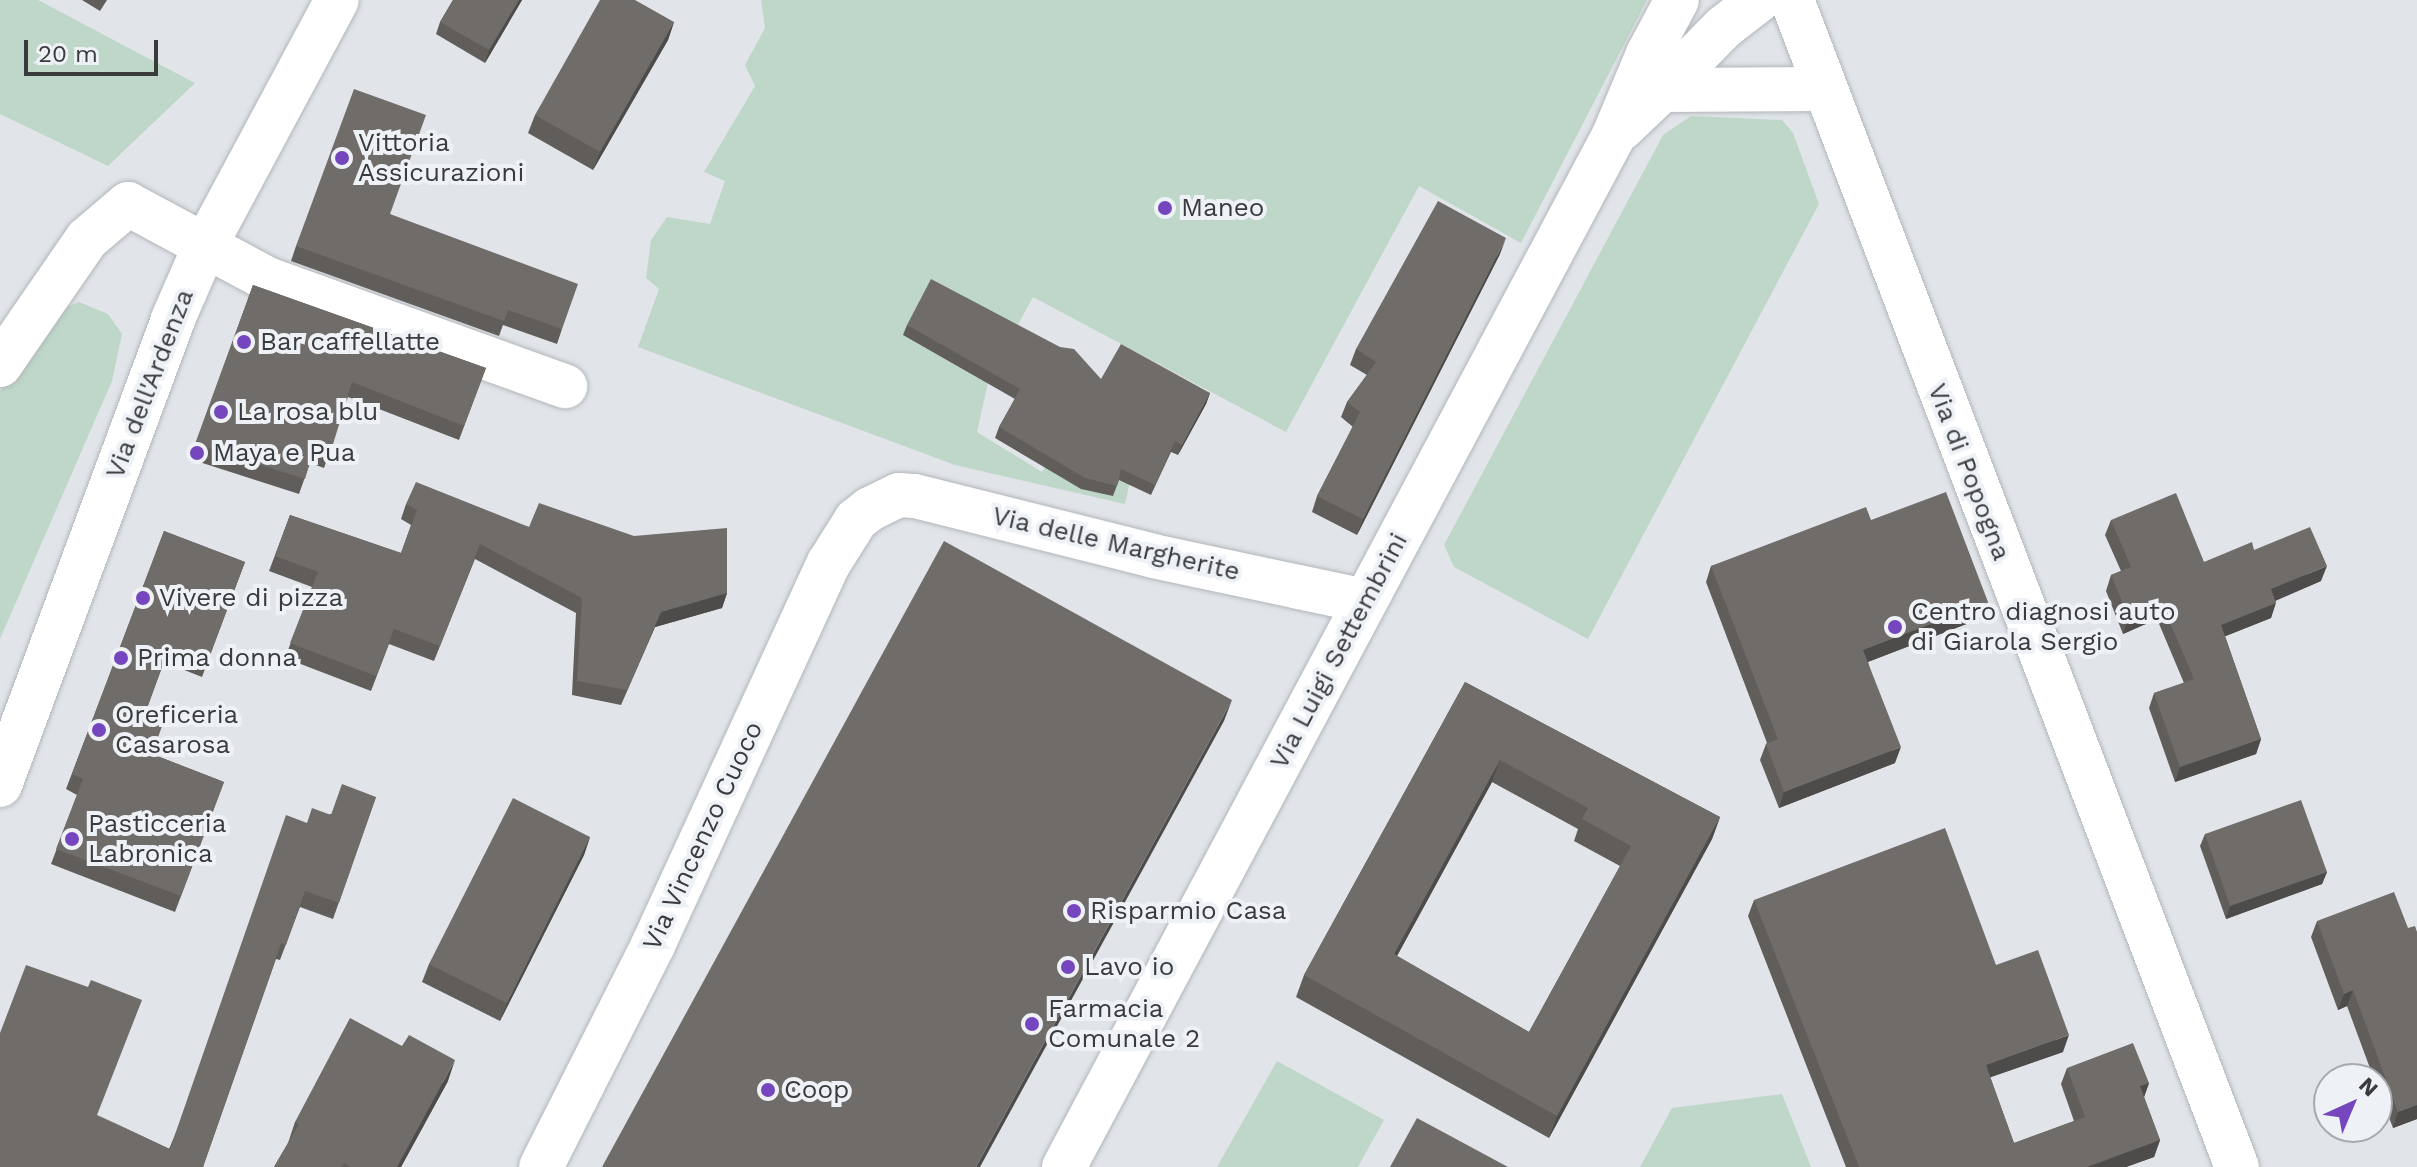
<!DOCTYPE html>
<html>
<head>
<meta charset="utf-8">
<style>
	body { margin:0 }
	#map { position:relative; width:2417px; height:1167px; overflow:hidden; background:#e1e5ea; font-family:"Work Sans",sans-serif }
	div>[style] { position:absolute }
	.green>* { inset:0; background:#bed7c9 }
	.roads { filter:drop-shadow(0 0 2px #b2b6ba) drop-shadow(0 0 2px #b2b6ba) }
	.street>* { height:44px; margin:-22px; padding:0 22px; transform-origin:22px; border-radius:22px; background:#fff }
	.secondary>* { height:44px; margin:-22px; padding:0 22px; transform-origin:22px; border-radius:22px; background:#fff }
	.wall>* { inset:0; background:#605d5a }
	.shaded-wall>* { inset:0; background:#4e4c4a }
	.building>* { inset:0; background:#706c69 }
	.dots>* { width:22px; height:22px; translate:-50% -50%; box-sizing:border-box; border:4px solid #eef2f7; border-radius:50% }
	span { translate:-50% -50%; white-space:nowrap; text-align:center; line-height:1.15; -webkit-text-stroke:8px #eef2f7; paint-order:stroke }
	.poi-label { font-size:26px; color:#393b3d }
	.left { translate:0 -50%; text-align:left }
	.street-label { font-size:26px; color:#393b3d }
	.north { position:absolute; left:2313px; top:1063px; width:80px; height:80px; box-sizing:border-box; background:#eef2f7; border:2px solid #a6a9ad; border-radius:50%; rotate:44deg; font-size:22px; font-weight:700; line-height:32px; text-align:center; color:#393b3d }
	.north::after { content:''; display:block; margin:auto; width:28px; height:36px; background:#7546be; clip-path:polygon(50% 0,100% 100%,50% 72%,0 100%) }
	.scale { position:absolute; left:24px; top:40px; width:134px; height:36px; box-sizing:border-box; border:4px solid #393b3d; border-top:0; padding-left:10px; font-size:24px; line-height:28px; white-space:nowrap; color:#393b3d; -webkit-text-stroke:6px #eef2f7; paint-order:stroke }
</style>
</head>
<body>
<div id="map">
	<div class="green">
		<i style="clip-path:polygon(0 0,38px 0,195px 83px,108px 166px,0 114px)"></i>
		<i style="clip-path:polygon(761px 0,1647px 0,1521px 243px,1419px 186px,1286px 432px,1033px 297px,989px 378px,977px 432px,1042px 472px,1053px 454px,1139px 441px,1125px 504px,955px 465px,638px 347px,659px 289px,646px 278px,651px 240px,667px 217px,710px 224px,725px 181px,704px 172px,755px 86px,745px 65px,765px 28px)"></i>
		<i style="clip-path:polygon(1691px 116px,1782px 120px,1793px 133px,1819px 204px,1588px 639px,1454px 567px,1444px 545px,1663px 135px)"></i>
		<i style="clip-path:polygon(79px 302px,108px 314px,122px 334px,112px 381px,0 639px,0 391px,53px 313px)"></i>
		<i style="clip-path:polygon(1277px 1061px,1384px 1120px,1358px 1167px,1217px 1167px)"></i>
		<i style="clip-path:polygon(1782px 1094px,1811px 1167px,1640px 1167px,1672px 1108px)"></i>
	</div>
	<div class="roads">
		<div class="street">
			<i style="left:1662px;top:90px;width:88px;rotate:-45.5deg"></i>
			<i style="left:1724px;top:27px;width:44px;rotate:-37.6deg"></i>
			<i style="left:1622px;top:128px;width:55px;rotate:-43.5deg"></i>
			<i style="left:1662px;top:90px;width:160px;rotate:-0.4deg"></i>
			<i style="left:0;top:365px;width:153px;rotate:-55.4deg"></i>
			<i style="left:87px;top:239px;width:54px;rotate:-40.5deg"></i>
			<i style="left:128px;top:204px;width:158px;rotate:28.3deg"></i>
			<i style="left:267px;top:279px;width:317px;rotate:19.8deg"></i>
			<i style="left:541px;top:1167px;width:249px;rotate:-63.2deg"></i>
			<i style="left:653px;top:945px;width:421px;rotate:-65.3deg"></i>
			<i style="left:829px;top:563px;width:51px;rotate:-57.9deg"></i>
			<i style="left:856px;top:520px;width:18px;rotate:-38deg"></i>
			<i style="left:870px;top:509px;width:32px;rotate:-26deg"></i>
			<i style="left:899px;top:495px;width:16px;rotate:4deg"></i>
			<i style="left:915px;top:496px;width:245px;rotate:14.1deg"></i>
			<i style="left:1153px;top:556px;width:217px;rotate:12deg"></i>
			<i style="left:1064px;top:1167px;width:1169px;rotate:-61.94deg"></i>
			<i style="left:1614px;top:135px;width:88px;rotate:-67.2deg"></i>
			<i style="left:1648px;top:54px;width:61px;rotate:-61.8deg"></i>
		</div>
		<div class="secondary">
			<i style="left:1792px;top:0;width:1249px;rotate:69.13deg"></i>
			<i style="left:0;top:785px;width:497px;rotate:-69.6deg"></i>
			<i style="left:173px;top:319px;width:77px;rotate:-66.4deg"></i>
			<i style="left:204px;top:248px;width:281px;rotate:-61.8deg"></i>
		</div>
	</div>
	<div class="wall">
		<i style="clip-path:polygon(82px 0,107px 0,100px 11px)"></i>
		<i style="clip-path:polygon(453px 0,522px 0,485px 63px,436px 34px,440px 22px)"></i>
		<i style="clip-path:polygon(674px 22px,668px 40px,593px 170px,528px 133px,535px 115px)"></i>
		<i style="clip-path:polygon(390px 214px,562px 329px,557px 344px,503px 325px,499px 336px,291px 261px,296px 246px)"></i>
		<i style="clip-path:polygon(1500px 254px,1357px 535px,1312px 512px,1317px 496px,1353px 427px,1341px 417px,1347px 402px,1367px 375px,1350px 365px,1356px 349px)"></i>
		<i style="clip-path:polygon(253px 285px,486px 368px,459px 440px,348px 397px,324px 468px,310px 463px,299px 494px,190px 459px)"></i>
		<i style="clip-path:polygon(907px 325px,1101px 379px,1210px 393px,1206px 404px,1178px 455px,1171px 452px,1151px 495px,1119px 480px,1113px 496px,1081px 489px,995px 438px,999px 427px,1015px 399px,903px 335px)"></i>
		<i style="clip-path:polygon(406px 504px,529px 527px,727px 593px,722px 608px,655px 627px,621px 705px,572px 695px,576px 613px,475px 559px,434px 661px,389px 644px,371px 691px,285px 658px,312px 587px,269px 571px,290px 515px,401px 553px,411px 525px,401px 519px)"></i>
		<i style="clip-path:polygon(1871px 520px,1982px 618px,1868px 662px,1895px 763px,1779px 808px,1760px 760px,1766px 744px,1767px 743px,1706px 582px,1711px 566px)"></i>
		<i style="clip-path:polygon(2111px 520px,2204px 562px,2254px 550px,2321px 581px,2276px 600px,2271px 618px,2225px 636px,2261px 739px,2256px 754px,2175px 782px,2149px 708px,2154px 693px,2184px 683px,2157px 619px,2123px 634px,2106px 591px,2111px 575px,2121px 571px,2105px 535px)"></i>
		<i style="clip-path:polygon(164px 531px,245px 562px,202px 677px,164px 662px,146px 711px,152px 754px,224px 782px,175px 912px,51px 864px,77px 795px,66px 789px)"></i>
		<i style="clip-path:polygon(evenodd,1465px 682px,1720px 817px,1712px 839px,1549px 1138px,1296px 997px,1304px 975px,1465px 682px,1492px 782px,1578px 829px,1574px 841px,1620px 866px,1529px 1032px,1397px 956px,1492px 782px)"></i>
		<i style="clip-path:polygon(376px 797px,333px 919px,300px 907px,280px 960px,276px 959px,203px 1167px,98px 1115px,169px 1149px,307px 823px)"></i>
		<i style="clip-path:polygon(2205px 834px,2327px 872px,2322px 884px,2226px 919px,2200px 846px)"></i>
		<i style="clip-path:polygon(590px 837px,584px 855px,500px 1021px,422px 982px,429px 964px)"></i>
		<i style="clip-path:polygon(1754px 900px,1996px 965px,2063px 1052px,1990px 1077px,2014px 1143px,2074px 1121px,2061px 1084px,2067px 1068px,2149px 1083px,2144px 1097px,2160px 1140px,2154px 1157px,2126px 1167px,1846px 1167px,1748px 916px)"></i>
		<i style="clip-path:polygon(2317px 921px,2408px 928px,2417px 932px,2417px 1119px,2393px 1128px,2377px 1086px,2377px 1079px,2374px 1079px,2347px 1006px,2338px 1010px,2311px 937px)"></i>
		<i style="clip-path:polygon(448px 1081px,401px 1167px,274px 1167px,288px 1143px,295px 1122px)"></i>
	</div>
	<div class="shaded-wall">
		<i style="clip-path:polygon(519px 0,522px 0,485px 63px,489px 50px)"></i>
		<i style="clip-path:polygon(674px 22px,668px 40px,593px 170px,600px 152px)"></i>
		<i style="clip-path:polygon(1506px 238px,1500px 254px,1357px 535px,1363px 519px)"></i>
		<i style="clip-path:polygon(1210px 393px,1206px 404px,1178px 455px,1182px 445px)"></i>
		<i style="clip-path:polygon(2327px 566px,2321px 581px,2266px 605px,2271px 589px)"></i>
		<i style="clip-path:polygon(727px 593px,722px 608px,655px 627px,621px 705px,661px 612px)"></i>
		<i style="clip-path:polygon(1988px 602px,1982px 618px,1857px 666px,1863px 650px)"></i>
		<i style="clip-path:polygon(2276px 603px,2271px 618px,2216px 640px,2221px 625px)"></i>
		<i style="clip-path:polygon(2162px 604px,2157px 619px,2123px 634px,2129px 618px)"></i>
		<i style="clip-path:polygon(1232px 700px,1224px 721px,980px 1167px,976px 1167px)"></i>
		<i style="clip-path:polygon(2261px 739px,2256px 754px,2175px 782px,2180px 767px)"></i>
		<i style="clip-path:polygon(1901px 747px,1895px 763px,1779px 808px,1784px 792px)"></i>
		<i style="clip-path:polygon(1500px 760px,1492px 782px,1386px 976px,1394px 954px)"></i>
		<i style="clip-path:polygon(1720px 817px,1712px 839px,1549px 1138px,1557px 1116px)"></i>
		<i style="clip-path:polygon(590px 837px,584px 855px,500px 1021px,507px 1003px)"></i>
		<i style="clip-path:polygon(2327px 872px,2322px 884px,2226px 919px,2230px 906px)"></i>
		<i style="clip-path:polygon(2353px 990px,2347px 1006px,2338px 1010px,2344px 994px)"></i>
		<i style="clip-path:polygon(2069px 1035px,2063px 1052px,1980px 1081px,1986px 1065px)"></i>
		<i style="clip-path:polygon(455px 1060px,448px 1081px,401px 1167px,397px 1167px)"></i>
		<i style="clip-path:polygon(2149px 1083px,2143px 1100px,2140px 1086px)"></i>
		<i style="clip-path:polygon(2417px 1105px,2417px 1119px,2393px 1128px,2398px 1112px)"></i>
		<i style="clip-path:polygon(2160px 1140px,2154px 1157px,2126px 1167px,2087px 1167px)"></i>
	</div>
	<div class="building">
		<i style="clip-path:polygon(453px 0,519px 0,489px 50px,440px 22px)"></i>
		<i style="clip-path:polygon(600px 0,635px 0,674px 22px,600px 152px,535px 115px)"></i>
		<i style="clip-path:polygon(354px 89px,426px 115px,390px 214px,578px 284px,562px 329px,508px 310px,504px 321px,296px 246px)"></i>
		<i style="clip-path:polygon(1438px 201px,1506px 238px,1363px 519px,1317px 496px,1360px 412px,1347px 402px,1376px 362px,1356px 349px)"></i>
		<i style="clip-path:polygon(931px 279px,1060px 347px,1074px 349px,1101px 379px,1121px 344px,1210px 393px,1182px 445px,1175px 441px,1155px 485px,1121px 469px,1117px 486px,1085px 478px,999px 427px,1020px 389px,907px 325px)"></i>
		<i style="clip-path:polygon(253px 285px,486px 368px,464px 426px,352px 382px,330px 454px,314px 448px,305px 479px,195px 444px)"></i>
		<i style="clip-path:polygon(416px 482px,529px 527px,539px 503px,634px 536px,727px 528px,727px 593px,661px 612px,627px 690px,577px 681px,582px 598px,480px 544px,440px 646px,394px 629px,376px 676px,290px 643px,318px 572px,275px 556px,290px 515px,401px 553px,417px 510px,406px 504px)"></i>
		<i style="clip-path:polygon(1946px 492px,1988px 602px,1863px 650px,1901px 747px,1784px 792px,1766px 744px,1778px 739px,1711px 566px,1866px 507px,1871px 520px)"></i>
		<i style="clip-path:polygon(2176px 493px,2204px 562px,2252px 542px,2254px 550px,2310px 527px,2327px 566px,2271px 589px,2276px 603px,2221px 625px,2261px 739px,2180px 767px,2154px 693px,2194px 679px,2162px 604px,2129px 618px,2111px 575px,2131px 567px,2111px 520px)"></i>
		<i style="clip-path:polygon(164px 531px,245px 562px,207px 662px,169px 647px,146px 711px,165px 718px,152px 754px,224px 782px,181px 896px,56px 849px,83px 779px,72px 774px)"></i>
		<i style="clip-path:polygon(944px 541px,1232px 700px,976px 1167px,602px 1167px)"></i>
		<i style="clip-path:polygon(evenodd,1465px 682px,1720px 817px,1557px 1116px,1304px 975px,1465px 682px,1500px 760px,1588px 808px,1582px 819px,1631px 846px,1529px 1032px,1394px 954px,1500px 760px)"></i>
		<i style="clip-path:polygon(342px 784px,376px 797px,339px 903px,305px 891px,286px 945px,281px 943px,203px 1167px,0 1167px,0 1033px,26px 965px,88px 987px,91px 980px,142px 1000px,97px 1115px,170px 1149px,286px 815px,307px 823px,312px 808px,331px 815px)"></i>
		<i style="clip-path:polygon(513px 798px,590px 837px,507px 1003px,429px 964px)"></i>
		<i style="clip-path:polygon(2301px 800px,2327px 872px,2230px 906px,2205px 834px)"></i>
		<i style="clip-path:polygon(1945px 828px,1996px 965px,2038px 950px,2069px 1035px,1986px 1065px,2014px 1143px,2085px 1117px,2067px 1068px,2133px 1043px,2149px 1083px,2140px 1086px,2160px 1140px,2087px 1167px,1859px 1167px,1754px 900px)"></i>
		<i style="clip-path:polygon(2394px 892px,2408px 928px,2415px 926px,2417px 932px,2417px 1105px,2398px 1112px,2353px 990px,2344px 994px,2317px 921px)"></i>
		<i style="clip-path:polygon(350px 1018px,402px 1046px,409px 1035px,455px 1060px,397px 1167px,351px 1167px,344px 1163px,341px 1167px,274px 1167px,299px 1124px,295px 1122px)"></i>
		<i style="clip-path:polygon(1417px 1118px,1508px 1167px,1390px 1167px)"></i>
	</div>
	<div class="dots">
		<i style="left:342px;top:158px;background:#7546be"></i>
		<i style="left:1165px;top:208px;background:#7546be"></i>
		<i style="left:244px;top:342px;background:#7546be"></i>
		<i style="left:221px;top:412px;background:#7546be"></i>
		<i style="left:197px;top:453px;background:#7546be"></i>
		<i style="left:143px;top:598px;background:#7546be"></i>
		<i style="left:1895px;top:627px;background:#7546be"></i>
		<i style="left:121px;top:658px;background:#7546be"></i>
		<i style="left:99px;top:730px;background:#7546be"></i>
		<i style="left:72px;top:839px;background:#7546be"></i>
		<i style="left:1074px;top:911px;background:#7546be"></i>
		<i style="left:1068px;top:967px;background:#7546be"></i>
		<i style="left:1032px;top:1024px;background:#7546be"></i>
		<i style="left:768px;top:1090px;background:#7546be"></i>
	</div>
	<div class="poi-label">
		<span class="left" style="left:358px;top:158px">Vittoria<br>Assicurazioni</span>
		<span class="left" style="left:1181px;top:208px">Maneo</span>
		<span class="left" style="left:260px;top:342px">Bar caffellatte</span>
		<span class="left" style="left:237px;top:412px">La rosa blu</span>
		<span class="left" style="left:213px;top:453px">Maya e Pua</span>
		<span class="left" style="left:159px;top:598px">Vivere di pizza</span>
		<span class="left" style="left:1911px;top:627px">Centro diagnosi auto<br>di Giarola Sergio</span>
		<span class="left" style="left:137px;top:658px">Prima donna</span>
		<span class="left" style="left:115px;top:730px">Oreficeria<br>Casarosa</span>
		<span class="left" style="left:88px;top:839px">Pasticceria<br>Labronica</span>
		<span class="left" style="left:1090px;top:911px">Risparmio Casa</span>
		<span class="left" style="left:1084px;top:967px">Lavo io</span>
		<span class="left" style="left:1048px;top:1024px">Farmacia<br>Comunale 2</span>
		<span class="left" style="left:784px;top:1090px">Coop</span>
	</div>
	<div class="street-label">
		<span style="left:150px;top:384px;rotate:-69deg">Via dell'Ardenza</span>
		<span style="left:1969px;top:472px;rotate:69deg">Via di Popogna</span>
		<span style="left:1116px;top:544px;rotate:13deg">Via delle Margherite</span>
		<span style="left:1339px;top:651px;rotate:-62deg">Via Luigi Settembrini</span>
		<span style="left:703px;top:836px;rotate:-65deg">Via Vincenzo Cuoco</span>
	</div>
	<div class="north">N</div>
	<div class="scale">20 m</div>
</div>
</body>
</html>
